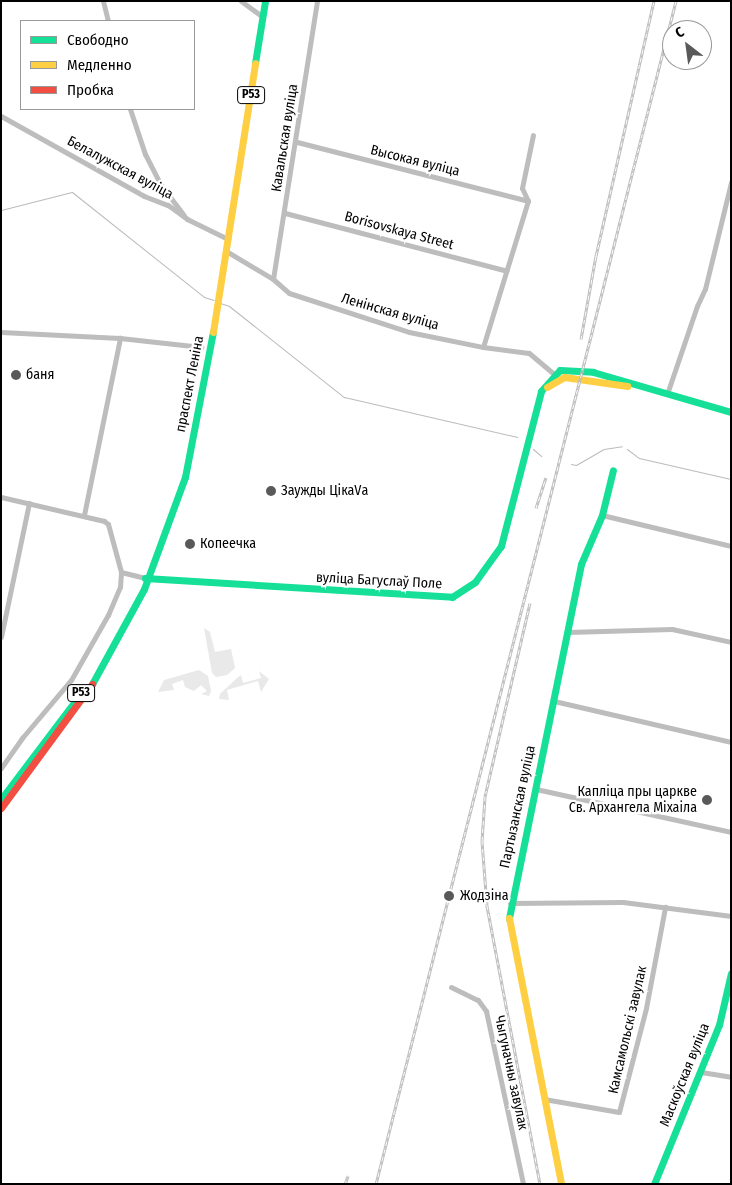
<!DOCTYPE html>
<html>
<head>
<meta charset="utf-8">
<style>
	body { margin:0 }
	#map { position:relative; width:732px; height:1185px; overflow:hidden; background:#fff; font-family:"Fira Sans Condensed",sans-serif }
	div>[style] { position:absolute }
	.green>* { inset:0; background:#e9e9e9 }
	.stream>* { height:1px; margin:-0.5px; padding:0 0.5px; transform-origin:0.5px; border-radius:0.5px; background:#bbb }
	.street>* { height:5px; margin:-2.5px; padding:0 2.5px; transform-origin:2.5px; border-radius:2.5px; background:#bdbdbd }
	.fast>* { height:7px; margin:-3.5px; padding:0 3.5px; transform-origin:3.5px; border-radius:3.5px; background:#16e098 }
	.slow>* { height:7px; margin:-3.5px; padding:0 3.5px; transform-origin:3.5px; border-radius:3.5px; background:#ffcf43 }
	.jam>* { height:7px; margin:-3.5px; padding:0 3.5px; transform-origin:3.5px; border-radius:3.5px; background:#f24e42 }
	.rail>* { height:3px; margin-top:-1.5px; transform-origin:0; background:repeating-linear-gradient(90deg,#fff 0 4px,#bdbdbd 0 8px); box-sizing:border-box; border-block:1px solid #bdbdbd }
	.dots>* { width:14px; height:14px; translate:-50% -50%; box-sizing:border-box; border:2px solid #fff; border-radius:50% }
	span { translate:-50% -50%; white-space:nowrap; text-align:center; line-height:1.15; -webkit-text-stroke:4.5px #fff; paint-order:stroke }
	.shield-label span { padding:1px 4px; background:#fff; border:1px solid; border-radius:4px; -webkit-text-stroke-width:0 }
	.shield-label { font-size:12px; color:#000; font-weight:700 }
	.street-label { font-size:14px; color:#000 }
	.poi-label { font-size:14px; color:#000 }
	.left { translate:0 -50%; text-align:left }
	.right { translate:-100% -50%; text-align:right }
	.frame { position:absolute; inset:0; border:2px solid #000; pointer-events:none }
	.legend { position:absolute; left:20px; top:20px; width:175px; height:90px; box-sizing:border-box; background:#fff; border:1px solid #999; margin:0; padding:6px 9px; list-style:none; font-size:15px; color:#000 }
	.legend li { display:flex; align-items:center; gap:10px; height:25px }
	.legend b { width:25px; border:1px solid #999 }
	.north { position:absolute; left:662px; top:20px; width:50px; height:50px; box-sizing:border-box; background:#fff; border:1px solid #999; border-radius:50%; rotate:330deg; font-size:14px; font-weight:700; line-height:20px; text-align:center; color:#000 }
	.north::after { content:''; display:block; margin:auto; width:18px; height:22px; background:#595959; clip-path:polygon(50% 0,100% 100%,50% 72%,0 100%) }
</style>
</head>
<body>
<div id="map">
	<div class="green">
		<i style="clip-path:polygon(204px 628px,210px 632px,215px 652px,231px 649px,235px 668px,227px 675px,216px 677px,212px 673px)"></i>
		<i style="clip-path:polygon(199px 670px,208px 676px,211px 691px,209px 696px,201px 694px,207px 691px,201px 685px,194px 691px,185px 687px,183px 680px,172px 684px,174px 690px,158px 692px,164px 680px)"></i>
		<i style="clip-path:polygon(259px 671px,269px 679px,261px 692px,258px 681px,227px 690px,229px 700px,219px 699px,220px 694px,237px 678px,241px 675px,243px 683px,261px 678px)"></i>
	</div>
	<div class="stream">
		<i style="left:1px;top:210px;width:73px;rotate:-14.2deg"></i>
		<i style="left:72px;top:192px;width:169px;rotate:38.5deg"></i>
		<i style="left:204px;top:297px;width:10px;rotate:17deg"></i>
		<i style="left:220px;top:303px;width:9px;rotate:18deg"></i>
		<i style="left:229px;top:306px;width:147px;rotate:38.4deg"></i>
		<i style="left:344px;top:397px;width:178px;rotate:13deg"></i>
		<i style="left:533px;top:449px;width:11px;rotate:41deg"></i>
		<i style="left:627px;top:449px;width:15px;rotate:37deg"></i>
		<i style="left:639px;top:458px;width:94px;rotate:12.9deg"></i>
		<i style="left:571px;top:464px;width:5px;rotate:11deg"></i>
		<i style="left:576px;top:465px;width:32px;rotate:-30deg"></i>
		<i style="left:604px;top:449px;width:18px;rotate:-9deg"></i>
	</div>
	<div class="street">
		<i style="left:103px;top:1px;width:21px;rotate:76deg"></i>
		<i style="left:241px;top:1px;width:27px;rotate:36deg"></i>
		<i style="left:130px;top:109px;width:47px;rotate:71.6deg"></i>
		<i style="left:145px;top:154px;width:35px;rotate:63deg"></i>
		<i style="left:161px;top:185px;width:38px;rotate:53deg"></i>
		<i style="left:1px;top:116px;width:164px;rotate:29.2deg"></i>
		<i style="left:144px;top:196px;width:26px;rotate:21deg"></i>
		<i style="left:168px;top:205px;width:24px;rotate:36deg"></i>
		<i style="left:187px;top:219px;width:46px;rotate:26deg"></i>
		<i style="left:297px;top:142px;width:238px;rotate:14.3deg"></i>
		<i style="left:285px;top:213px;width:229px;rotate:14.6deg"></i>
		<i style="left:226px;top:251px;width:55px;rotate:30.8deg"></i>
		<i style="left:273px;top:279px;width:21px;rotate:41deg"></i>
		<i style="left:289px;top:293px;width:126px;rotate:18deg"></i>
		<i style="left:409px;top:332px;width:76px;rotate:11.5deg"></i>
		<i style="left:483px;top:347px;width:46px;rotate:7.4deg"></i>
		<i style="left:529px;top:353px;width:33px;rotate:40deg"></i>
		<i style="left:273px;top:279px;width:281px;rotate:-81deg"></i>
		<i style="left:1px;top:332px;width:119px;rotate:2.9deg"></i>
		<i style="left:120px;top:338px;width:82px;rotate:6.3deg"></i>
		<i style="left:483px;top:347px;width:153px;rotate:-72.9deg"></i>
		<i style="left:528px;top:201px;width:14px;rotate:-115deg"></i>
		<i style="left:522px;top:188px;width:54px;rotate:-78.3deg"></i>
		<i style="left:667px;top:394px;width:93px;rotate:-71.2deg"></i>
		<i style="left:697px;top:306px;width:19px;rotate:-65deg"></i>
		<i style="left:705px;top:289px;width:110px;rotate:-76.3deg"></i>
		<i style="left:1px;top:497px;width:106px;rotate:13.1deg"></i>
		<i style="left:104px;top:521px;width:5px;rotate:37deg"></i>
		<i style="left:108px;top:524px;width:50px;rotate:74.8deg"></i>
		<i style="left:121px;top:572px;width:25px;rotate:14deg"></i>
		<i style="left:84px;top:515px;width:181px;rotate:-78.5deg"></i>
		<i style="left:602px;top:515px;width:133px;rotate:13.5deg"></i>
		<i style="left:568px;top:632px;width:104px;rotate:-1.7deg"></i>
		<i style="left:672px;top:629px;width:60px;rotate:12.4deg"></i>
		<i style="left:1px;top:637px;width:137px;rotate:-78.2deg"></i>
		<i style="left:554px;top:701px;width:182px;rotate:13deg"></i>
		<i style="left:1px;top:768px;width:37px;rotate:-55deg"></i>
		<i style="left:22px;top:738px;width:76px;rotate:-49.8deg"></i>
		<i style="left:71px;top:680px;width:75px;rotate:-60.4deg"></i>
		<i style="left:108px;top:615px;width:30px;rotate:-67deg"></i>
		<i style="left:120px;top:587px;width:15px;rotate:-86deg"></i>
		<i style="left:536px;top:789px;width:200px;rotate:12.4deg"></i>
		<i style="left:510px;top:903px;width:113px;rotate:-0.5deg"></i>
		<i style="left:623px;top:902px;width:109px;rotate:7.4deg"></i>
		<i style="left:451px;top:987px;width:30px;rotate:26deg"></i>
		<i style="left:478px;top:1000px;width:14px;rotate:54deg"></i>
		<i style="left:486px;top:1011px;width:177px;rotate:77.9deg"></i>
		<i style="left:701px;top:1072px;width:30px;rotate:9deg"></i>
		<i style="left:544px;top:1099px;width:76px;rotate:9.8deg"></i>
		<i style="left:619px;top:1112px;width:107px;rotate:-75.4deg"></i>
		<i style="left:646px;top:1008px;width:103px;rotate:-79.3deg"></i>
	</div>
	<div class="fast">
		<i style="left:255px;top:63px;width:63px;rotate:-80.8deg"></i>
		<i style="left:145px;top:578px;width:308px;rotate:3.5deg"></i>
		<i style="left:452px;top:597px;width:27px;rotate:-33deg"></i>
		<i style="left:475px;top:582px;width:44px;rotate:-54.2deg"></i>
		<i style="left:501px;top:546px;width:160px;rotate:-75.5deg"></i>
		<i style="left:541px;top:391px;width:28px;rotate:-48deg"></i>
		<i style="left:560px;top:370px;width:33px;rotate:3deg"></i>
		<i style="left:593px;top:372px;width:144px;rotate:16.2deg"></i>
		<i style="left:92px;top:684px;width:108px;rotate:-61.3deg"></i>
		<i style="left:144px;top:589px;width:119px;rotate:-69.9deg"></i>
		<i style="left:185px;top:477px;width:148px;rotate:-79.1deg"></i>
		<i style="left:1px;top:799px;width:123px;rotate:-52.9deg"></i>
		<i style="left:509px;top:918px;width:361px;rotate:-78.5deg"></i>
		<i style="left:581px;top:564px;width:53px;rotate:-66.8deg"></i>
		<i style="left:602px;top:515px;width:46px;rotate:-76.3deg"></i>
		<i style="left:654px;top:1184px;width:172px;rotate:-67.8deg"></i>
		<i style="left:719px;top:1025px;width:53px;rotate:-77deg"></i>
	</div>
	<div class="slow">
		<i style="left:213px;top:332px;width:272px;rotate:-81.1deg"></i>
		<i style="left:547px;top:387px;width:20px;rotate:-30deg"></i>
		<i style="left:564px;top:377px;width:64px;rotate:8.1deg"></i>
		<i style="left:509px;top:918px;width:271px;rotate:78.9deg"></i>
	</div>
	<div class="jam">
		<i style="left:1px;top:808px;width:154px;rotate:-53.7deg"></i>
	</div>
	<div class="rail">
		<i style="left:581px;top:339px;width:84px;rotate:-79.8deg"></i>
		<i style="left:596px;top:256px;width:262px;rotate:-77.2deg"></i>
		<i style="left:536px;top:508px;width:32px;rotate:-72deg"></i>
		<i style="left:530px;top:603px;width:199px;rotate:103.1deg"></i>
		<i style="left:485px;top:797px;width:44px;rotate:93.9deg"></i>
		<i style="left:482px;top:841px;width:65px;rotate:85.6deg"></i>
		<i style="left:487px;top:906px;width:283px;rotate:79.2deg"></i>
		<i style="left:345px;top:1184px;width:9px;rotate:-69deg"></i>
		<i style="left:376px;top:1184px;width:1220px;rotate:-75.77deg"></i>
	</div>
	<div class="dots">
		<i style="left:16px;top:375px;background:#595959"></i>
		<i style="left:271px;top:491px;background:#595959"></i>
		<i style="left:190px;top:544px;background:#595959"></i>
		<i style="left:707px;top:800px;background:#595959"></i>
		<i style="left:449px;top:896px;background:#595959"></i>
	</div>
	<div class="shield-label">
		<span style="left:251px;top:95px">Р53</span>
		<span style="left:81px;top:693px">Р53</span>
	</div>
	<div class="street-label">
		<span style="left:285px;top:138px;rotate:-81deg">Кавальская вуліца</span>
		<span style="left:415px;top:161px;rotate:14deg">Высокая вуліца</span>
		<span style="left:120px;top:168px;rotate:28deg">Белалужская вуліца</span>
		<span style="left:399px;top:231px;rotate:15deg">Borisovskaya Street</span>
		<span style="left:390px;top:312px;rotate:16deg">Ленінская вуліца</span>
		<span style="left:190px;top:384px;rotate:-79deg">праспект Леніна</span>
		<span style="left:379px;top:581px;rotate:3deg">вуліца Багуслаў Поле</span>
		<span style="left:518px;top:807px;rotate:-78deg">Партызанская вуліца</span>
		<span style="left:628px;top:1030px;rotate:-77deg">Камсамольскі завулак</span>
		<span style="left:511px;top:1073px;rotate:78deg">Чыгуначны завулак</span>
		<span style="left:685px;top:1075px;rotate:-68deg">Маскоўская вуліца</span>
	</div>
	<div class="poi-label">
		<span class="left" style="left:26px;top:375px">баня</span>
		<span class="left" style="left:281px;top:491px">Заужды ЦікаVа</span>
		<span class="left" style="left:200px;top:544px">Копеечка</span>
		<span class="right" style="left:697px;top:800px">Капліца пры царкве<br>Св. Архангела Міхаіла</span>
		<span class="left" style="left:460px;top:896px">Жодзіна</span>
	</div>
	<div class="frame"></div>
	<ul class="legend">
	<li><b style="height:6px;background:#16e098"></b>Свободно</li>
	<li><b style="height:6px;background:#ffcf43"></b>Медленно</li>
	<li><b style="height:6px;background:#f24e42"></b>Пробка</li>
	</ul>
	<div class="north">С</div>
</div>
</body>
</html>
